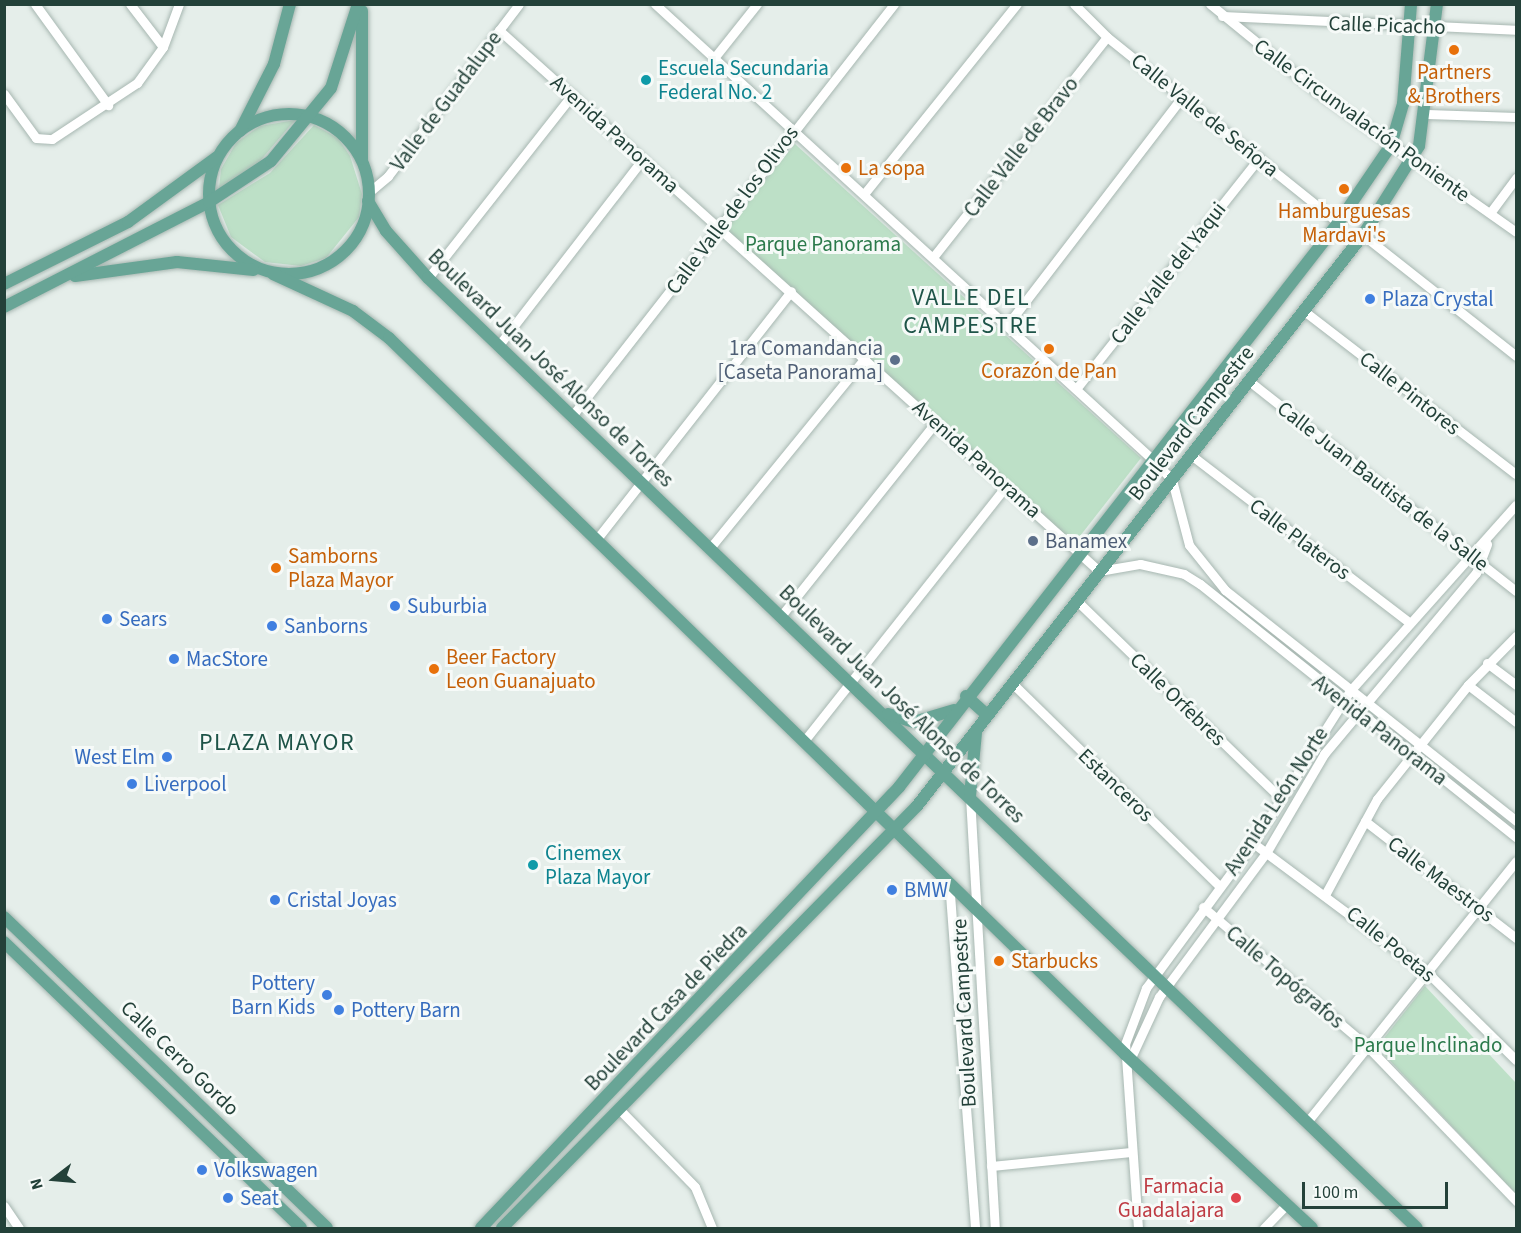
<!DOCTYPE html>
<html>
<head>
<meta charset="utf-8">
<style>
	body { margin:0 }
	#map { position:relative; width:1521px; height:1233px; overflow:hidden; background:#e5eeea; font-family:"Source Sans 3",sans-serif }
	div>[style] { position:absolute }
	.green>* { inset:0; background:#bde0c7 }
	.roads { filter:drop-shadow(0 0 2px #a7b7b1) drop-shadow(0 0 2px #a7b7b1) }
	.minor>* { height:9px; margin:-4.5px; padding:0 4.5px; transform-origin:4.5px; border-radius:4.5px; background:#fff }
	.major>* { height:12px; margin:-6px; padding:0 6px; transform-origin:6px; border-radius:6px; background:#68a596 }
	.major>.ring { margin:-6px; padding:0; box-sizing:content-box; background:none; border:12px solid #68a596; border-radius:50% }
	.dots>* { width:16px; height:16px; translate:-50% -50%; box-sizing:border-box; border:3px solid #f6faf8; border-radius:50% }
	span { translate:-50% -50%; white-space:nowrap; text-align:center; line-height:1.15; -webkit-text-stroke:6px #f6faf8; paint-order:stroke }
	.street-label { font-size:21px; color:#234139 }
	.culture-label { font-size:21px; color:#0d838f }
	.left { translate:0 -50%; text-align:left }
	.food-label { font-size:21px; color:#c56008 }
	.park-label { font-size:21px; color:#2b7a4b }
	.shop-label { font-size:21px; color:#366cbe }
	.right { translate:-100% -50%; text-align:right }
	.service-label { font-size:21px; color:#4e5e75 }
	.health-label { font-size:21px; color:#be3a42 }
	.quarter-label { font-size:24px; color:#1e5448; letter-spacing:1.5px }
	.frame { position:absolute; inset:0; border:6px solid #234139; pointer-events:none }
	.north { position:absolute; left:24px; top:1149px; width:60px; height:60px; -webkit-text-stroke:4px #f6faf8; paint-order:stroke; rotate:254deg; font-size:16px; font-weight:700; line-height:24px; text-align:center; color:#234139 }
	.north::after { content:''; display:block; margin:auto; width:21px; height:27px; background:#234139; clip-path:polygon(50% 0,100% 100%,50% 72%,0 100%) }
	.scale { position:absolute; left:1302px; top:1182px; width:146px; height:27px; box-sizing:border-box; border:3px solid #234139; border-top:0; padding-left:8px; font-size:18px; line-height:21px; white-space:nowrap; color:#234139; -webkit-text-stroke:4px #f6faf8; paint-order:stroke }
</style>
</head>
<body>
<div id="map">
	<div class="green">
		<i style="clip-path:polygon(295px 120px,260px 161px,219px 189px,221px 169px,236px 143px,260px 126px)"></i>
		<i style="clip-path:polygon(314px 125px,338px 138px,350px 156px,362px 194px,359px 217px,326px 258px,301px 266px,265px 262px,231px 237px,218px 205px,270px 173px)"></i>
		<i style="clip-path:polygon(795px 144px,1141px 458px,1073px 545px,724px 228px)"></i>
		<i style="clip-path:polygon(1425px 986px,1516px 1083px,1516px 1194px,1377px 1047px)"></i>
	</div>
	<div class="roads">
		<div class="minor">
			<i style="left:35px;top:4px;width:125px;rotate:54.1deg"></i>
			<i style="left:130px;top:4px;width:54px;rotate:52.5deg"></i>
			<i style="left:655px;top:4px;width:674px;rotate:42.47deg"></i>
			<i style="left:1152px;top:459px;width:29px;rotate:46deg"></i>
			<i style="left:1172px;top:480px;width:67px;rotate:75.3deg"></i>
			<i style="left:1189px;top:545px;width:58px;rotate:51.3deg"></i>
			<i style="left:1225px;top:590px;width:372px;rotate:38.4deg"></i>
			<i style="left:1074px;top:4px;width:47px;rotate:45deg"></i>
			<i style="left:1107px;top:37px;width:297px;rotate:38.8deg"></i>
			<i style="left:1210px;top:4px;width:136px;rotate:39.3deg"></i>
			<i style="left:1315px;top:90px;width:246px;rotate:35.2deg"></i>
			<i style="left:1222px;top:16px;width:294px;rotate:2.7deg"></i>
			<i style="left:499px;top:30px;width:808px;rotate:42.04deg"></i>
			<i style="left:1099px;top:571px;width:42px;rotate:-9.7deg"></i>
			<i style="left:1140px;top:564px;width:45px;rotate:12.8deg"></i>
			<i style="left:1184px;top:574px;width:19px;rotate:32deg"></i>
			<i style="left:1200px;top:584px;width:405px;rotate:38.7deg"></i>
			<i style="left:714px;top:58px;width:69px;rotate:-51.5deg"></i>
			<i style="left:4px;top:94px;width:54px;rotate:54deg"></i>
			<i style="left:36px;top:138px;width:16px;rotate:4deg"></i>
			<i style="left:52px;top:139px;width:102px;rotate:-33.4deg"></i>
			<i style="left:137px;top:83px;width:44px;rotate:-54.2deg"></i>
			<i style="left:163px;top:47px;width:46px;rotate:-69.6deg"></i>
			<i style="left:1427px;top:114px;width:89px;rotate:1.9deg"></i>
			<i style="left:368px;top:193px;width:26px;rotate:-40deg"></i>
			<i style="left:388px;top:176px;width:216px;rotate:-52.7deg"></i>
			<i style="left:864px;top:194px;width:244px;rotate:-51.2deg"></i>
			<i style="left:1490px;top:213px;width:44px;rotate:-53.4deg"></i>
			<i style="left:1363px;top:235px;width:195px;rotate:38.3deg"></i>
			<i style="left:934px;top:256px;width:279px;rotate:-51.7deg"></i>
			<i style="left:428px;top:278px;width:233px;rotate:-51.8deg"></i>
			<i style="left:1304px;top:311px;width:267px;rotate:37.6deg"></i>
			<i style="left:1008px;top:324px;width:286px;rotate:-52.5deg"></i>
			<i style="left:499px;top:345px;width:235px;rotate:-52.3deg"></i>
			<i style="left:1249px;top:381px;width:340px;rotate:38.2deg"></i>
			<i style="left:1076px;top:389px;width:295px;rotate:-51.6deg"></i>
			<i style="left:572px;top:416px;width:523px;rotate:-51.99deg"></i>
			<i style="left:1191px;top:455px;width:275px;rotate:37.5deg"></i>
			<i style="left:596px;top:540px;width:316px;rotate:-51.9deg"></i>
			<i style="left:710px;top:548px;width:245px;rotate:-50.8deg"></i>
			<i style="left:1076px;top:600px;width:284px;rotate:44.1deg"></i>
			<i style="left:781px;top:616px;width:247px;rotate:-51.4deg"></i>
			<i style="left:1487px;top:663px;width:36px;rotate:37deg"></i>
			<i style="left:1012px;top:683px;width:290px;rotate:44.4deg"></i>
			<i style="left:1468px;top:685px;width:61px;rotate:37.6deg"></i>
			<i style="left:804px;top:741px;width:324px;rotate:-51.6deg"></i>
			<i style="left:970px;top:797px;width:432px;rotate:86.7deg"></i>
			<i style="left:1365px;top:821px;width:191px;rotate:37.8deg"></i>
			<i style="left:1253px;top:843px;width:219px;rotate:36.7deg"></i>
			<i style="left:1429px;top:974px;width:122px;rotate:44.7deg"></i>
			<i style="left:949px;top:881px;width:348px;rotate:85.7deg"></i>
			<i style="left:1326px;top:893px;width:107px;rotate:-61.5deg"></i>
			<i style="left:1377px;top:799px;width:146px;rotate:-51.4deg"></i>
			<i style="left:1468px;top:685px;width:69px;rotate:-45.6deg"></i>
			<i style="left:1203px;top:907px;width:216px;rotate:40.3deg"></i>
			<i style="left:1368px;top:1047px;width:214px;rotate:46.1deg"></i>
			<i style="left:1128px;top:1064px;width:74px;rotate:-65.2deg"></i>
			<i style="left:1159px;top:997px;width:179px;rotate:-53.4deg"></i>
			<i style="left:1266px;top:853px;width:115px;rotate:-59.6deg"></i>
			<i style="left:1324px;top:754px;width:236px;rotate:-50deg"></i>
			<i style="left:1476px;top:573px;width:31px;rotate:-69deg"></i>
			<i style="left:618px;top:1108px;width:110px;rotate:45.7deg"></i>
			<i style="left:695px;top:1187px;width:44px;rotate:67.5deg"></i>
			<i style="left:1307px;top:1122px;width:334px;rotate:-51.3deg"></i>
			<i style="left:991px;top:1166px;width:141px;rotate:-5.7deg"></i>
			<i style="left:4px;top:1206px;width:27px;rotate:56deg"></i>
			<i style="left:1138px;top:1228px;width:184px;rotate:-94deg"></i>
			<i style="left:1125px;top:1044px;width:60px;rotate:-69.4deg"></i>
			<i style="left:1146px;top:988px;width:180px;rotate:-53.6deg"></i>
			<i style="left:1253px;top:843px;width:180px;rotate:-57.5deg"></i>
			<i style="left:1350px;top:691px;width:249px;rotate:-48.3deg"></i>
			<i style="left:1264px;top:1228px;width:32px;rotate:-46deg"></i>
		</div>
		<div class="major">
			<i class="ring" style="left:209px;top:114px;width:148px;height:148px"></i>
			<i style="left:240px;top:131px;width:75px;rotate:-63.1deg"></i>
			<i style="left:274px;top:64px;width:62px;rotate:-75.1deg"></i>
			<i style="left:362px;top:159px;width:148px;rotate:-90deg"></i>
			<i style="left:368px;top:201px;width:35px;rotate:59deg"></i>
			<i style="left:386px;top:231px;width:63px;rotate:48.2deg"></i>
			<i style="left:428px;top:278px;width:1371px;rotate:43.85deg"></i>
			<i style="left:273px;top:274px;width:88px;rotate:24.8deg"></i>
			<i style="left:353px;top:311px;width:45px;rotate:36.9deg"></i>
			<i style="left:389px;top:338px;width:1027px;rotate:44.21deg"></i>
			<i style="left:1125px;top:1054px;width:255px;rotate:42.9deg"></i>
			<i style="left:75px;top:276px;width:103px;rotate:-7.8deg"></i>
			<i style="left:177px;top:262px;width:77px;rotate:5.9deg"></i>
			<i style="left:4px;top:284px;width:139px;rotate:-26.6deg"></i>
			<i style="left:128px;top:222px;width:110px;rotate:-36.1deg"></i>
			<i style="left:4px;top:307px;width:230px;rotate:-27.1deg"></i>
			<i style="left:209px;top:202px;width:74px;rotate:-33.5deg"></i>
			<i style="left:271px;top:161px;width:94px;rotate:-50.6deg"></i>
			<i style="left:331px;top:88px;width:88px;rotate:-72.2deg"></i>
			<i style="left:966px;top:696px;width:28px;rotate:42deg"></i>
			<i style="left:888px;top:714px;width:27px;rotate:17deg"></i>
			<i style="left:914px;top:722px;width:42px;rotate:-16.7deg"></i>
			<i style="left:970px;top:796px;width:64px;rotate:-84.6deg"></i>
			<i style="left:4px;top:917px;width:448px;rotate:43.9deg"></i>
			<i style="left:4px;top:942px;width:412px;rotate:43.9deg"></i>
			<i style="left:481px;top:1228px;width:608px;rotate:-46.53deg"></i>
			<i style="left:899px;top:787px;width:715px;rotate:-52.1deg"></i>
			<i style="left:1338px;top:223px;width:94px;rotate:-55.8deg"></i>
			<i style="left:1391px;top:145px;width:43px;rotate:-73.7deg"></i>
			<i style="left:1403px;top:104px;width:100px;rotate:-85.4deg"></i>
			<i style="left:502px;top:1228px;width:592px;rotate:-45.48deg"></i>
			<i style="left:917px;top:806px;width:725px;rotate:-52.01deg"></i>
			<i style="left:1363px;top:235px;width:105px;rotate:-57.8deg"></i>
			<i style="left:1419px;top:146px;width:143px;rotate:-82.8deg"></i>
		</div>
	</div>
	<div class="dots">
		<i style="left:1454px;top:50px;background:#e8710a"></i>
		<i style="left:646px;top:80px;background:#0f9aa8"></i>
		<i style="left:846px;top:168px;background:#e8710a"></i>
		<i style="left:1344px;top:189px;background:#e8710a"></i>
		<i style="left:1370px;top:299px;background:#3f7fe0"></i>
		<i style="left:1049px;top:349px;background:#e8710a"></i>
		<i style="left:895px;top:360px;background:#5c6f8a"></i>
		<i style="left:1033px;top:541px;background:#5c6f8a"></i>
		<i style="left:276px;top:568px;background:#e8710a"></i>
		<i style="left:395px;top:606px;background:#3f7fe0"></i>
		<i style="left:107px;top:619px;background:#3f7fe0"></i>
		<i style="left:272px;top:626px;background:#3f7fe0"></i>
		<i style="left:174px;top:659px;background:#3f7fe0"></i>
		<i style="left:434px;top:669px;background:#e8710a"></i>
		<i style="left:167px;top:757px;background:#3f7fe0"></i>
		<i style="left:132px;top:784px;background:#3f7fe0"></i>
		<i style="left:533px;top:865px;background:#0f9aa8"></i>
		<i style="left:892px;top:890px;background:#3f7fe0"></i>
		<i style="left:275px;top:900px;background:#3f7fe0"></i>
		<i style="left:999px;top:961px;background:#e8710a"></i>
		<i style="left:327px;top:995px;background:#3f7fe0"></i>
		<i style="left:339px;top:1010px;background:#3f7fe0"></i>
		<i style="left:202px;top:1170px;background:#3f7fe0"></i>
		<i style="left:228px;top:1198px;background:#3f7fe0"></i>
		<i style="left:1236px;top:1198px;background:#e0444e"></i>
	</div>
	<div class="street-label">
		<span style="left:1387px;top:25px;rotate:2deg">Calle Picacho</span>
		<span style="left:446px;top:101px;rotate:-53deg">Valle de Guadalupe</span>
		<span style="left:1205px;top:115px;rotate:39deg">Calle Valle de Señora</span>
		<span style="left:1362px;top:120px;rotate:36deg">Calle Circunvalación Poniente</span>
		<span style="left:615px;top:134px;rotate:42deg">Avenida Panorama</span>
		<span style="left:1021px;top:147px;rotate:-52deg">Calle Valle de Bravo</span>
		<span style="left:732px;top:210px;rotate:-53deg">Calle Valle de los Olivos</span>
		<span style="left:1168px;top:273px;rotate:-52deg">Calle Valle del Yaqui</span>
		<span style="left:551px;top:368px;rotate:44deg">Boulevard Juan José Alonso de Torres</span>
		<span style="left:1410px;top:393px;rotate:38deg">Calle Pintores</span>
		<span style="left:1191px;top:423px;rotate:-52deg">Boulevard Campestre</span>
		<span style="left:977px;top:459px;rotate:42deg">Avenida Panorama</span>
		<span style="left:1383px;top:486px;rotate:38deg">Calle Juan Bautista de la Salle</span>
		<span style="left:1300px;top:539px;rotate:37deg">Calle Plateros</span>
		<span style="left:1178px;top:699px;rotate:44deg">Calle Orfebres</span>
		<span style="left:902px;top:704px;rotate:44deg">Boulevard Juan José Alonso de Torres</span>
		<span style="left:1380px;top:730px;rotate:38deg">Avenida Panorama</span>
		<span style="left:1116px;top:785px;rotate:44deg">Estanceros</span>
		<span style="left:1276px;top:801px;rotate:-57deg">Avenida León Norte</span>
		<span style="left:1441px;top:879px;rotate:37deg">Calle Maestros</span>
		<span style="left:1391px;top:944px;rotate:39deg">Calle Poetas</span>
		<span style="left:1285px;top:977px;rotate:40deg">Calle Topógrafos</span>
		<span style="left:666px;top:1007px;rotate:-46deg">Boulevard Casa de Piedra</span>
		<span style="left:964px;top:1013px;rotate:-93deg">Boulevard Campestre</span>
		<span style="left:180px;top:1058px;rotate:44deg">Calle Cerro Gordo</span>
	</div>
	<div class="culture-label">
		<span class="left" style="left:658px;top:80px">Escuela Secundaria<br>Federal No. 2</span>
		<span class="left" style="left:545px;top:865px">Cinemex<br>Plaza Mayor</span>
	</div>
	<div class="food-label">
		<span style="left:1454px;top:84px">Partners<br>&amp; Brothers</span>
		<span class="left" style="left:858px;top:168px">La sopa</span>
		<span style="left:1344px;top:223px">Hamburguesas<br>Mardavi's</span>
		<span style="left:1049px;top:371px">Corazón de Pan</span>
		<span class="left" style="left:288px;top:568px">Samborns<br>Plaza Mayor</span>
		<span class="left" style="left:446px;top:669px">Beer Factory<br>Leon Guanajuato</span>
		<span class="left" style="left:1011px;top:961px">Starbucks</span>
	</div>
	<div class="park-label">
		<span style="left:823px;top:244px">Parque Panorama</span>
		<span style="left:1428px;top:1045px">Parque Inclinado</span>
	</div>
	<div class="shop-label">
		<span class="left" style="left:1382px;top:299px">Plaza Crystal</span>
		<span class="left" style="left:407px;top:606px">Suburbia</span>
		<span class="left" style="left:119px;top:619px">Sears</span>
		<span class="left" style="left:284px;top:626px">Sanborns</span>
		<span class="left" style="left:186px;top:659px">MacStore</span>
		<span class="right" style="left:155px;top:757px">West Elm</span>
		<span class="left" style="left:144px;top:784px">Liverpool</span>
		<span class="left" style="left:904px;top:890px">BMW</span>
		<span class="left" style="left:287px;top:900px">Cristal Joyas</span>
		<span class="right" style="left:315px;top:995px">Pottery<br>Barn Kids</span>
		<span class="left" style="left:351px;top:1010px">Pottery Barn</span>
		<span class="left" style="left:214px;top:1170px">Volkswagen</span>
		<span class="left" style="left:240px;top:1198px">Seat</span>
	</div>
	<div class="service-label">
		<span class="right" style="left:883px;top:360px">1ra Comandancia<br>[Caseta Panorama]</span>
		<span class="left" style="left:1045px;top:541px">Banamex</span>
	</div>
	<div class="health-label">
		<span class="right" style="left:1224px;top:1198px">Farmacia<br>Guadalajara</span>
	</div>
	<div class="quarter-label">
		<span style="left:971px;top:312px">VALLE DEL<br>CAMPESTRE</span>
		<span style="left:277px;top:743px">PLAZA MAYOR</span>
	</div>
	<div class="frame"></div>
	<div class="north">N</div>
	<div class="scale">100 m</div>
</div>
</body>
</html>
